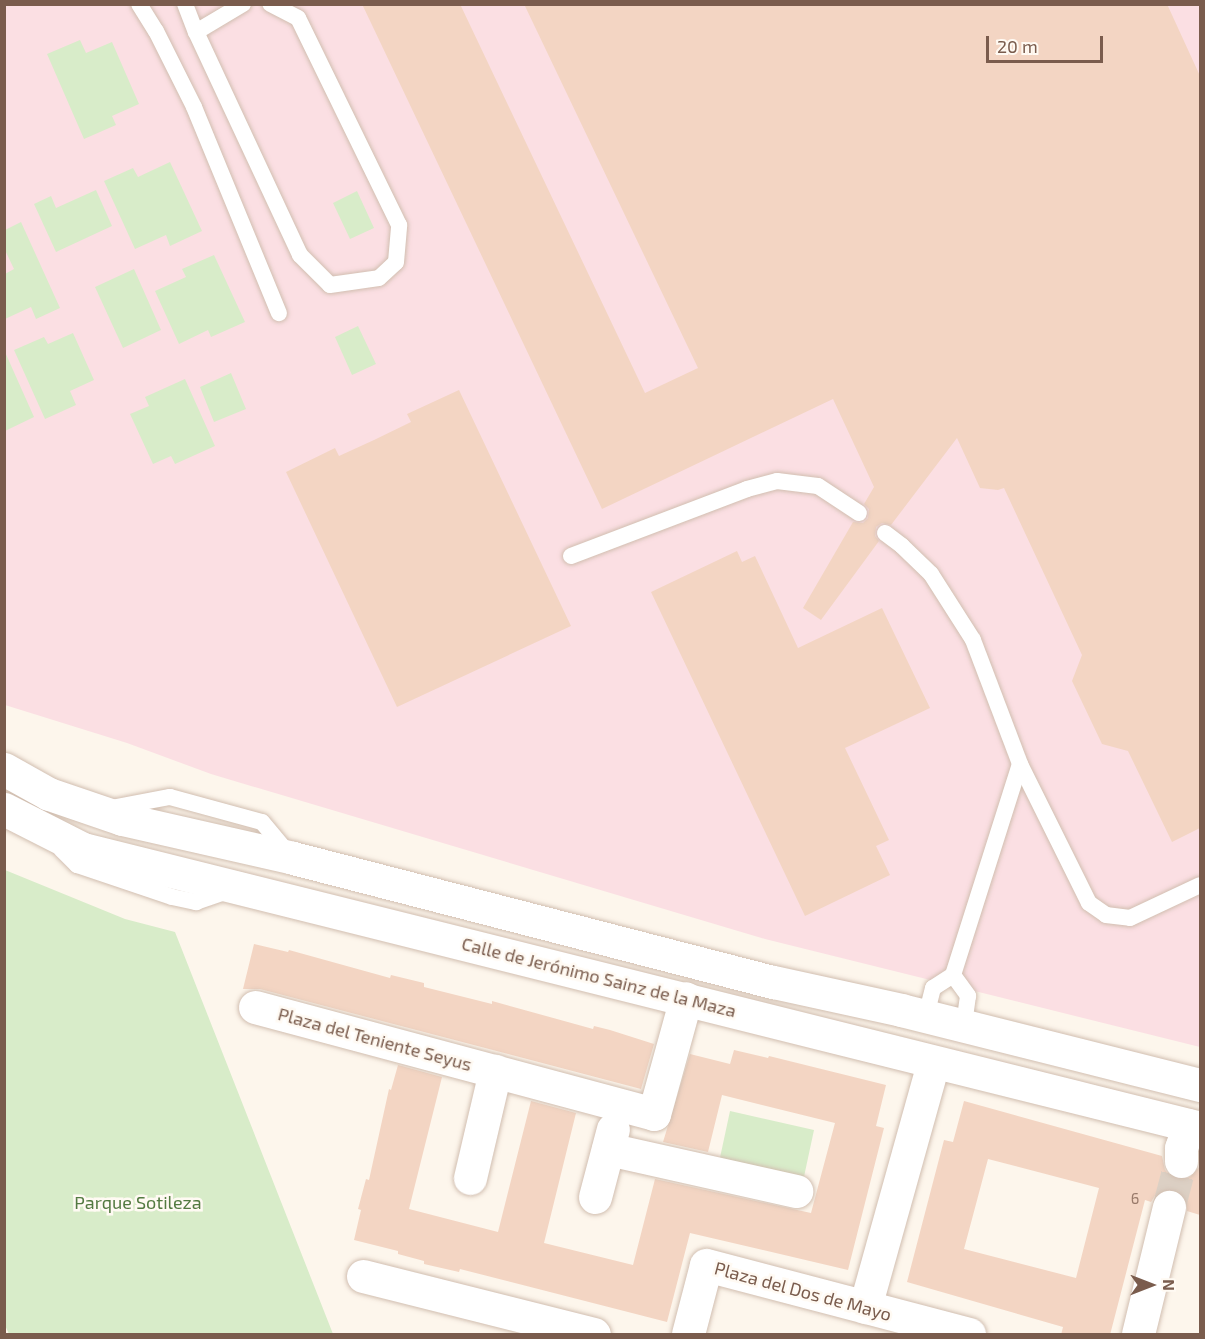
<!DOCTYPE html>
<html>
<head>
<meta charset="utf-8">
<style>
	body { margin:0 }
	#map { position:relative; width:1205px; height:1339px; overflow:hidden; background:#fdf6ec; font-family:"Exo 2",sans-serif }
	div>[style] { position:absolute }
	.medical>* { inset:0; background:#fbdfe3 }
	.green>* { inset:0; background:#d8ecc9 }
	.building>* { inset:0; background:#f3d5c3 }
	.street-tunnel>* { height:33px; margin-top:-16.5px; transform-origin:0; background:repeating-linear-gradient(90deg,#dcd0c4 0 33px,transparent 0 49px) }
	.roads { filter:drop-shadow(0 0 2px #d1beb0) drop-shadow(0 0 2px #d1beb0) }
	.lane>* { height:16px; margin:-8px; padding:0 8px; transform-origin:8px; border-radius:8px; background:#fff }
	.street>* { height:33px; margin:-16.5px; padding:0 16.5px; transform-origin:16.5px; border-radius:16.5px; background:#fff }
	.secondary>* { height:33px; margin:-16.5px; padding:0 16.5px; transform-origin:16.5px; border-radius:16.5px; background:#fff }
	span { translate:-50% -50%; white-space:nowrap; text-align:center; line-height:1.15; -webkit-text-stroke:5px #fffaf3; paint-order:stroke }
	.number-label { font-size:15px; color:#987a6a }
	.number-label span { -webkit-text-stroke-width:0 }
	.street-label { font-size:18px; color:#7a5c4d }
	.park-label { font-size:18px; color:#537a41 }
	.frame { position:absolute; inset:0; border:6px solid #7a5c4d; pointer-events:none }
	.north { position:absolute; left:1121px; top:1255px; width:60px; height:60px; -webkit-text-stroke:4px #fffaf3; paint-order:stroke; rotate:90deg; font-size:16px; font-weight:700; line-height:24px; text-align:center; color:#7a5c4d }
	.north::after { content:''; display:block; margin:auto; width:21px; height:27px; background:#7a5c4d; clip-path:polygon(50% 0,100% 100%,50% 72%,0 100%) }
	.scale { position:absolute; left:986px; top:36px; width:117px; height:27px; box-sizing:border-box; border:3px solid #7a5c4d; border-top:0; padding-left:8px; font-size:18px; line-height:21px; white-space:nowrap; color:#7a5c4d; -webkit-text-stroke:4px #fffaf3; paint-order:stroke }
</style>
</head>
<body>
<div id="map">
	<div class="medical">
		<i style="clip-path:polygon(5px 5px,1200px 5px,1200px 1047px,765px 939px,211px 774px,127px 743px,5px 705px)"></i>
	</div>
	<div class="green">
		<i style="clip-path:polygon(80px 40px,86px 53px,112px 42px,139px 104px,112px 116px,116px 125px,84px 139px,47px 54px)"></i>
		<i style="clip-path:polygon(170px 162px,202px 231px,170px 246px,166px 235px,135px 249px,104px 181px,133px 168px,138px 177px)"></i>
		<i style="clip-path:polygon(96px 190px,112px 226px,56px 252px,34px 204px,51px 196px,56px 208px)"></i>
		<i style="clip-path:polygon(357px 191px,374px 228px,350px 239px,333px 203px)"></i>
		<i style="clip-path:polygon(21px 222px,60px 308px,36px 319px,31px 307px,5px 319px,5px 274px,14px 269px,5px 250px,5px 230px)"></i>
		<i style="clip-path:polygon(214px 255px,245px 322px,211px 337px,208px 330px,179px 344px,155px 291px,186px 277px,182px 269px)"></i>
		<i style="clip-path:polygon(134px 269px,161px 330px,123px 348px,95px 287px)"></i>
		<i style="clip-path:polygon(358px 326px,376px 364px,352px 375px,335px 337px)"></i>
		<i style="clip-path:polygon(73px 333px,94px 380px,70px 391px,76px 405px,45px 419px,14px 350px,44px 337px,48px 344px)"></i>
		<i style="clip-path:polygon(5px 352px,34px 417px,5px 431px,4px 431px)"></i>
		<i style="clip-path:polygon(231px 373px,246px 409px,214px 422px,200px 387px)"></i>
		<i style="clip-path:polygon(185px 379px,215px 446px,175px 464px,171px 456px,153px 464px,130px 414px,149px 406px,145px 397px)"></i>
		<i style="clip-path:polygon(5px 870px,125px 919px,175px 932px,333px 1334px,9px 1334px,4px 1323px)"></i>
		<i style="clip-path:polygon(730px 1111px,814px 1130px,802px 1186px,718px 1167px)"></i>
	</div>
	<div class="building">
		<i style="clip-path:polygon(362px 4px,460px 4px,645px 393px,698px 368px,524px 4px,1167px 4px,1200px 76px,1200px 828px,1172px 842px,1128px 751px,1102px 744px,1072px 681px,1082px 655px,1004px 488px,998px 490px,980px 488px,957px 438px,891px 525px,882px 523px,876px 527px,875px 536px,879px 541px,821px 620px,803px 608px,853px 522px,863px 523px,868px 518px,869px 509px,864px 504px,874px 487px,833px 399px,602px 509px)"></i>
		<i style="clip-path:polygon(459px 390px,571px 626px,397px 707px,286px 472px,335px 448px,339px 456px,374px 440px,411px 422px,407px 414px)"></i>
		<i style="clip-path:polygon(737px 551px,742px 562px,755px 556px,798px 648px,882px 608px,930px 708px,845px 748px,889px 840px,876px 846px,890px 875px,805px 916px,651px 592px)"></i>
		<i style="clip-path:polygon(254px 944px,288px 952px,289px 950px,390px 978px,391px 975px,424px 983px,424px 987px,492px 1004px,492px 1001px,593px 1029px,594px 1026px,610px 1030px,654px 1044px,641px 1089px,260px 989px,243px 989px)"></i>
		<i style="clip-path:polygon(734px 1050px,768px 1058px,769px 1056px,886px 1085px,876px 1126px,884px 1128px,848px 1270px,690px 1233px,667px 1322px,460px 1269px,459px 1272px,424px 1264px,424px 1261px,398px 1254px,398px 1251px,354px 1240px,361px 1210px,358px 1209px,366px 1179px,369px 1180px,389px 1089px,391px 1090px,398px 1065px,442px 1077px,409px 1209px,498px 1232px,531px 1101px,576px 1113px,544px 1243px,633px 1265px,655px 1179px,811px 1213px,835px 1123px,722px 1095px,708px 1152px,663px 1142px,690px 1054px,730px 1064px)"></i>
		<i style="clip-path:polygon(evenodd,964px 1101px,1162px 1156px,1165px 1170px,1172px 1177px,1180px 1180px,1190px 1177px,1200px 1166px,1200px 1215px,1187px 1211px,1187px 1201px,1181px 1193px,1174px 1189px,1163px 1189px,1156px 1194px,1151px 1202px,1145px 1200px,1110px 1335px,1061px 1335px,1063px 1327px,907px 1282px,944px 1140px,953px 1142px,964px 1101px,988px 1159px,1099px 1188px,1076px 1278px,964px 1249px,988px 1159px)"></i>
	</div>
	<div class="street-tunnel">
		<i style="left:1169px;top:1207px;width:48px;rotate:-75.4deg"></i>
	</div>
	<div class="roads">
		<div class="lane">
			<i style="left:139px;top:4px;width:32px;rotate:58deg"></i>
			<i style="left:156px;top:31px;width:85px;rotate:63.4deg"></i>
			<i style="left:194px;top:107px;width:223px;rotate:67.6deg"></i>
			<i style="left:185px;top:4px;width:30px;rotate:69deg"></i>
			<i style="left:243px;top:4px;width:55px;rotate:149.2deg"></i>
			<i style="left:196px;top:32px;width:246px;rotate:65deg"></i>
			<i style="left:300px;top:255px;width:42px;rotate:45deg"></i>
			<i style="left:330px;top:285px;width:49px;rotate:-8.1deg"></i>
			<i style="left:379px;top:278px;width:23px;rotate:-43deg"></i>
			<i style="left:396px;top:262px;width:37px;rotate:-85deg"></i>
			<i style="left:399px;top:225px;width:230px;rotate:-116deg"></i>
			<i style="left:298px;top:18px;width:31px;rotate:-153deg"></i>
			<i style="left:885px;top:533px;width:21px;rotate:37deg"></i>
			<i style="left:902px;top:546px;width:40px;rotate:44deg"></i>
			<i style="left:931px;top:574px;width:78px;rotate:57.5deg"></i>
			<i style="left:973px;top:640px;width:133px;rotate:69.2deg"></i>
			<i style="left:1020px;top:764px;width:155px;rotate:63.6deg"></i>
			<i style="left:1089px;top:903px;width:21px;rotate:35deg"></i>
			<i style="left:1106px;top:915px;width:24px;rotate:7deg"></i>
			<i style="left:1130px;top:918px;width:77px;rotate:-25.2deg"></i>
			<i style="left:571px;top:556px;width:188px;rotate:-20.8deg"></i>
			<i style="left:747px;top:489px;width:31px;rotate:-15deg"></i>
			<i style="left:777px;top:481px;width:41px;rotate:7deg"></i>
			<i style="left:818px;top:486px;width:49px;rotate:33.4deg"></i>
			<i style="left:111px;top:808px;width:60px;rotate:-10.6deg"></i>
			<i style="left:170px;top:797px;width:95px;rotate:15.2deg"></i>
			<i style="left:262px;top:822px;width:40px;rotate:50deg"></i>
			<i style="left:61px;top:849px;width:23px;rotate:45deg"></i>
			<i style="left:77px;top:865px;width:100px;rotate:18.6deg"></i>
			<i style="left:172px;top:897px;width:25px;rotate:12deg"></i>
			<i style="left:196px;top:902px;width:36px;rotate:-19deg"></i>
			<i style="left:953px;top:975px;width:26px;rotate:54deg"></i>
			<i style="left:968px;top:996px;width:29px;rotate:98deg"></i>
			<i style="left:926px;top:1016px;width:29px;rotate:-76deg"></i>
			<i style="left:933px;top:988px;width:24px;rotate:-33deg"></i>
			<i style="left:953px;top:975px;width:221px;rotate:-72.4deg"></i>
		</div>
		<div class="street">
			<i style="left:255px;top:1007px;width:413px;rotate:15deg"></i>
			<i style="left:654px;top:1114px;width:120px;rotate:-74.6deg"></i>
			<i style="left:608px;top:1149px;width:193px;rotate:12.6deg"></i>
			<i style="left:1181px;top:1161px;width:13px;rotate:-90deg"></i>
			<i style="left:1181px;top:1148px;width:24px;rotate:-71deg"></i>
			<i style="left:470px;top:1178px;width:110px;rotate:-76.8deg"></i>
			<i style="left:595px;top:1197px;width:70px;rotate:-75.2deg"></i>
			<i style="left:363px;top:1276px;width:238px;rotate:14.1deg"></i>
			<i style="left:865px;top:1307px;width:253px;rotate:-74.4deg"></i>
			<i style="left:688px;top:1334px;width:71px;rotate:-75.4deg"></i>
			<i style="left:706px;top:1265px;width:272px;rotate:14.7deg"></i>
			<i style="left:1138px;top:1334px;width:131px;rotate:-76.3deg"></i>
		</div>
		<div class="secondary">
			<i style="left:4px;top:769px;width:51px;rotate:29.1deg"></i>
			<i style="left:49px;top:794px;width:77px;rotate:18.9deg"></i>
			<i style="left:122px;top:819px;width:175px;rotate:12.8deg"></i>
			<i style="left:293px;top:858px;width:496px;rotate:14.5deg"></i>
			<i style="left:773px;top:982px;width:131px;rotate:12.3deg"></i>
			<i style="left:901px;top:1010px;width:308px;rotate:14.1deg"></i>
			<i style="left:4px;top:809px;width:89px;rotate:26.9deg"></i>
			<i style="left:83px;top:849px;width:1151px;rotate:14.02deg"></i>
		</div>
	</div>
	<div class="number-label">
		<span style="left:1135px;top:1199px">6</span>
	</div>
	<div class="street-label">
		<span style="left:599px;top:977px;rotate:14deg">Calle de Jerónimo Sainz de la Maza</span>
		<span style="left:375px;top:1039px;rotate:15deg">Plaza del Teniente Seyus</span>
		<span style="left:803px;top:1291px;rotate:15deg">Plaza del Dos de Mayo</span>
	</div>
	<div class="park-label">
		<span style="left:138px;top:1202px">Parque Sotileza</span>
	</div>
	<div class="frame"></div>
	<div class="north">N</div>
	<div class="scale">20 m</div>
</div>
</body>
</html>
